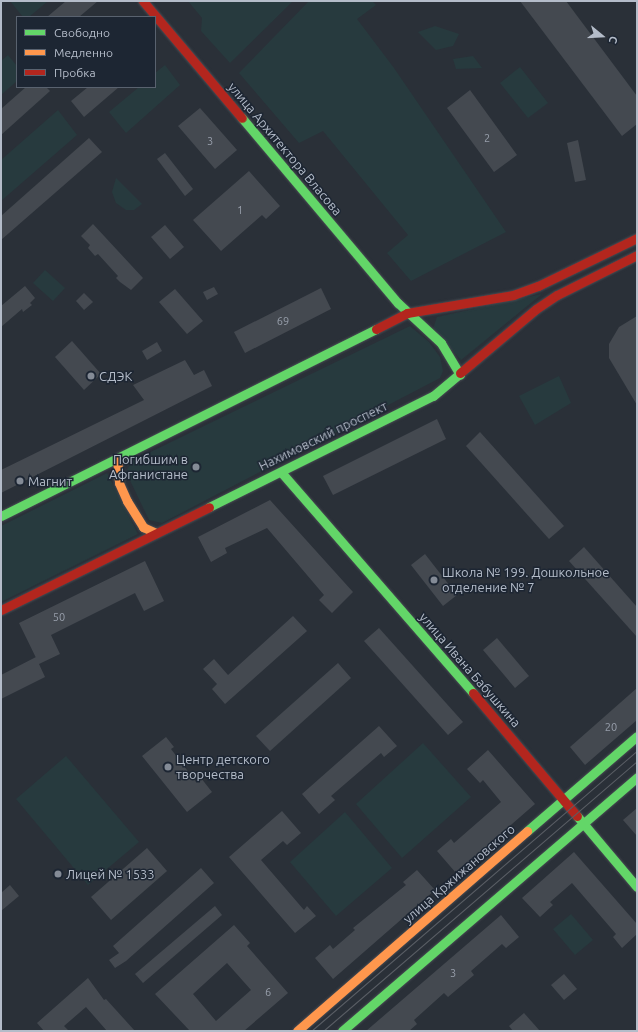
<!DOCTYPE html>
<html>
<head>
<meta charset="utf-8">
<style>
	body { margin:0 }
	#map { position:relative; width:638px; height:1032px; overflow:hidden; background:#2a3038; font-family:Ubuntu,sans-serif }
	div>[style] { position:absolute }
	.green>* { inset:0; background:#273a3e }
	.building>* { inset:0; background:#444950 }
	.roads { filter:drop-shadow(0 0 1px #484c53) drop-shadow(0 0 1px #484c53) }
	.fast>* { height:9px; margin:-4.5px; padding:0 4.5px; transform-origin:4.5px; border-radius:4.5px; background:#63d668 }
	.slow>* { height:9px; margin:-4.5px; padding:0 4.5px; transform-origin:4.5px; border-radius:4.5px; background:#ff974d }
	.jam>* { height:9px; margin:-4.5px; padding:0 4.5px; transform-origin:4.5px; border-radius:4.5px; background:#b3261e }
	.tram>* { height:1px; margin:-0.5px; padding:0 0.5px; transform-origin:0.5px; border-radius:0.5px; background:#595d64 }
	.dots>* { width:11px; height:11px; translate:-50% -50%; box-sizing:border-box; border:2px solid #1d2633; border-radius:50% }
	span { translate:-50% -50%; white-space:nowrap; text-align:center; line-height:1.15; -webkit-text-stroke:3px #1d2633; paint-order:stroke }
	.number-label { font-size:11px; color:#989fab }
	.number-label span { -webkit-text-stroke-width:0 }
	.street-label { font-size:13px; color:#b4bcc9 }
	.poi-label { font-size:13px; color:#b4bcc9 }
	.left { translate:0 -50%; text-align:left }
	.right { translate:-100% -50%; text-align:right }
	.frame { position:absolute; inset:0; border:2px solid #b4bcc9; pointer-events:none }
	.legend { position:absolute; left:16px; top:16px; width:140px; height:72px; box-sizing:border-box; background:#1d2633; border:1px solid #59626f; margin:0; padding:5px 7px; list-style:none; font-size:12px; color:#b4bcc9 }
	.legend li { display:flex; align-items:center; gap:8px; height:20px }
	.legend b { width:20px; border:1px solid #59626f }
	.north { position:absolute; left:582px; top:16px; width:40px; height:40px; -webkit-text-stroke:3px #1d2633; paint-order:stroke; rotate:108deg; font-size:11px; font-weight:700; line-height:16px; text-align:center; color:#b4bcc9 }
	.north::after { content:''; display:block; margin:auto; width:14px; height:18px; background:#b4bcc9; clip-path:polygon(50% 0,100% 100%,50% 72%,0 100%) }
</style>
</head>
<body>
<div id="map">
	<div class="green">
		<i style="clip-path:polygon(10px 1px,48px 1px,29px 17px,23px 17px)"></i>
		<i style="clip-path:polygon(188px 1px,293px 1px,230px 63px,201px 31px,202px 18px)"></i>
		<i style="clip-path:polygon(309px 1px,372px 1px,376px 5px,357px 19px,394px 68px,506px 232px,411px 281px,387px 253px,408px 235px,323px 131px,299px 143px,239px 73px)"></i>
		<i style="clip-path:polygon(435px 26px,459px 34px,453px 46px,436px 50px,418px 32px)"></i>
		<i style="clip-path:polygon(8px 55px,17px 66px,17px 81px,1px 95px,1px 61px)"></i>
		<i style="clip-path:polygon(473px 56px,482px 68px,456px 69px,453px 59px)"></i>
		<i style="clip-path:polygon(165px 65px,180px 85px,126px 133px,109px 112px,139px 87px,155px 87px,155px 73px)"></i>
		<i style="clip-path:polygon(520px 67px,548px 103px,528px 118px,500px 83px)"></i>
		<i style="clip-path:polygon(58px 110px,77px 135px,1px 201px,1px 160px)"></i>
		<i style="clip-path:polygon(116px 178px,142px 204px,134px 210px,126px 210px,116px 203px,112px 192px)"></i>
		<i style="clip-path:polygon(45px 270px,65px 288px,53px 301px,33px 283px)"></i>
		<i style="clip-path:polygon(542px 294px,461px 360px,433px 329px,437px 317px)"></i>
		<i style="clip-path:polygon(410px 326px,429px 342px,440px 357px,443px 371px,440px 378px,162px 523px,149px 520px,126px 472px,132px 461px)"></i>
		<i style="clip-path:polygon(559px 376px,571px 403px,535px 425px,519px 396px)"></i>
		<i style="clip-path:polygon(107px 473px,138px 534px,1px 602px,1px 526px)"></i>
		<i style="clip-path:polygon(423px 743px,471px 797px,402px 858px,356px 804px)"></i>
		<i style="clip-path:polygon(66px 756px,139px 842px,88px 885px,16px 799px)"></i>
		<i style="clip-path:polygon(345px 812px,392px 868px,336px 916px,290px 862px)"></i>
		<i style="clip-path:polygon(571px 914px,593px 940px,575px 955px,553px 929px)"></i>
	</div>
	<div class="building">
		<i style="clip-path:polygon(66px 1px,98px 1px,79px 17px,47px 17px)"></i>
		<i style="clip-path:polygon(520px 1px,566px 1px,637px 96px,637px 124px,622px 136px)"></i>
		<i style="clip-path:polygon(26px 87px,46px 87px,50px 91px,1px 135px,1px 109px)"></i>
		<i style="clip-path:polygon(88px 87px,119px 87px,84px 117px,71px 101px)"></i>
		<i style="clip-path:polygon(470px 90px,517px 155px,494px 172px,447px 108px)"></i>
		<i style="clip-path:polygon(200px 108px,237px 150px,215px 169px,178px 126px)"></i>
		<i style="clip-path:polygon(89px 138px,102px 152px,1px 240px,1px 216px)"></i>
		<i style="clip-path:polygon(578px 140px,586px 180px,575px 182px,567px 143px)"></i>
		<i style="clip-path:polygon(165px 153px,193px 189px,185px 196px,157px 159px)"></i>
		<i style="clip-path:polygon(249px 171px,280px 206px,266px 219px,262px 215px,221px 251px,193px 220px)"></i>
		<i style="clip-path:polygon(93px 224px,143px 278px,131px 290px,120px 282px,116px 278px,118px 276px,98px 254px,95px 256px,88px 248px,90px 245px,81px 236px)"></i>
		<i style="clip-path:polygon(165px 225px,184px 247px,170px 259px,151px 237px)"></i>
		<i style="clip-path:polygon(25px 286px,35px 298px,30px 303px,32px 305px,23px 312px,22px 309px,1px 327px,1px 306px)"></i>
		<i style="clip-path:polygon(214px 287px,218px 294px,207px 300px,203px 292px)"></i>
		<i style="clip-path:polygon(321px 288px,331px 309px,245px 353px,234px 332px)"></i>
		<i style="clip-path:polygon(175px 289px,203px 321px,187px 334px,159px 302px)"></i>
		<i style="clip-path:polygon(84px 293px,93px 302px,84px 310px,76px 301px)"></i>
		<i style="clip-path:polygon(637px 316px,637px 405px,609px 358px,609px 344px,619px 327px)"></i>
		<i style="clip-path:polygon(72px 341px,101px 374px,84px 390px,55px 357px)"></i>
		<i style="clip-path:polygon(157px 342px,162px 351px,147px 360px,142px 351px)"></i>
		<i style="clip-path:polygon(185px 360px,194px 375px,204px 370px,212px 386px,1px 493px,1px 470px,144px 400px,133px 385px)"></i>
		<i style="clip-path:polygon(437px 419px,446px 439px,333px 495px,323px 476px)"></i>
		<i style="clip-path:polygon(480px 432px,564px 526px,549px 539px,466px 446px)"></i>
		<i style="clip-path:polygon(270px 500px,353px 592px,332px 613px,319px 600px,324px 595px,267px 528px,225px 548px,227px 553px,211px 562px,198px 537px)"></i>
		<i style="clip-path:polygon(584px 547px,637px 607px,637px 637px,569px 561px)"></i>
		<i style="clip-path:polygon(425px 554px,457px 595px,443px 606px,411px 565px)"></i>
		<i style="clip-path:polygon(145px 561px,164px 601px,144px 611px,135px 593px,51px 635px,60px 654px,39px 664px,45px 677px,1px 699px,1px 675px,36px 657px,39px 664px,19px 623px)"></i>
		<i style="clip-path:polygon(293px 616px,307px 631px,225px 704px,212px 689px,217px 684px,203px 669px,214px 659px,228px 675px)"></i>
		<i style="clip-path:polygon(379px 628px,463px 722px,448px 735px,364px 641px)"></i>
		<i style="clip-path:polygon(497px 638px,529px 676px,515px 688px,483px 650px)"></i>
		<i style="clip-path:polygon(338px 663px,351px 678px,270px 751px,256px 736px)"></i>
		<i style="clip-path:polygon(637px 688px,637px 720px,585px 765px,570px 747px)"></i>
		<i style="clip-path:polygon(379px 726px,397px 746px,384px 757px,381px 753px,331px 796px,335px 800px,319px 814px,302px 794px)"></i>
		<i style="clip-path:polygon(166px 737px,174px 747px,171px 749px,196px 782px,201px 778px,212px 792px,187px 812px,142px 756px)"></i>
		<i style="clip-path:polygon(488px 750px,535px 804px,456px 873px,437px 851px,451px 839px,454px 843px,501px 802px,483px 780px,480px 783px,467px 769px)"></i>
		<i style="clip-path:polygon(637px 808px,637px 836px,623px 820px)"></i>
		<i style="clip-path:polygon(282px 811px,301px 833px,287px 845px,283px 841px,261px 860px,304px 910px,307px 906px,316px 916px,295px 933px,229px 857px)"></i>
		<i style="clip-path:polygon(147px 848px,167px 871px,111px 920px,91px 897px)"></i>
		<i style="clip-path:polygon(574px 852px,637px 924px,637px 934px,622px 948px,613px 937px,616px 934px,572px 883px,550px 902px,553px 905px,540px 917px,522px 898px)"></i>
		<i style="clip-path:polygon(201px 868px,214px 883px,126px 961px,115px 968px,109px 960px,119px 953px,113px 946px)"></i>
		<i style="clip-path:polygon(417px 870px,435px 890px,333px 979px,315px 958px,330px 945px,333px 949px,355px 930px,353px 928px,406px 885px,403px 882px)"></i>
		<i style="clip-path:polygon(10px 885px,19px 896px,1px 911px,1px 893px)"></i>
		<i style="clip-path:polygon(215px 906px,222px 915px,143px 983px,135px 974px)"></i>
		<i style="clip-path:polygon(501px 915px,519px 937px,506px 948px,502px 944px,471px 971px,474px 975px,448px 997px,444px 993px,414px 1020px,417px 1024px,409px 1031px,366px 1031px)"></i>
		<i style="clip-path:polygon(evenodd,234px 925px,250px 943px,247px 946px,288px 993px,244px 1031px,190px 1031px,155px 994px,234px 925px,227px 963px,251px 990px,216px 1021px,193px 994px,227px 963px)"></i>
		<i style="clip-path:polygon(564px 974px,577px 989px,564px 1000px,551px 985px)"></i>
		<i style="clip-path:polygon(88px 978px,104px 1000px,106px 999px,135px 1031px,107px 1031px,86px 1007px,64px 1026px,69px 1031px,44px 1031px,37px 1023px)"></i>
		<i style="clip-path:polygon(524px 1013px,540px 1031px,513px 1031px,509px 1026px)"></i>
	</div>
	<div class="roads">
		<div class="fast">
			<i style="left:242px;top:118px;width:242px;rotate:49.9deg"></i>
			<i style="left:398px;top:303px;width:59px;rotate:42.9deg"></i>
			<i style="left:441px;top:343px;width:37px;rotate:59deg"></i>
			<i style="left:281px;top:472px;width:293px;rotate:49deg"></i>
			<i style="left:209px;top:507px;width:250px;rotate:-26.4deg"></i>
			<i style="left:433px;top:396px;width:35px;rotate:-40deg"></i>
			<i style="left:1px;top:516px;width:419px;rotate:-26.5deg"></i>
			<i style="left:577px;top:816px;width:93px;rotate:49.8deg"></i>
			<i style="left:527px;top:831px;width:145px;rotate:-40.8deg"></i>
			<i style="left:342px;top:1031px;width:389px;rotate:-40.7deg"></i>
		</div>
		<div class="slow">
			<i style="left:117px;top:459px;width:24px;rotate:85deg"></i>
			<i style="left:119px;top:483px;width:20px;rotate:66deg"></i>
			<i style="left:127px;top:501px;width:31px;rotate:58deg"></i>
			<i style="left:143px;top:527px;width:14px;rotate:25deg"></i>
			<i style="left:297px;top:1031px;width:305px;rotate:-41deg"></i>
		</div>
		<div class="jam">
			<i style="left:143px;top:1px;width:153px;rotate:49.8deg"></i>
			<i style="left:376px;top:329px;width:35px;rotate:-27deg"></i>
			<i style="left:407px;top:313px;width:108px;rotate:-9.6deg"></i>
			<i style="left:513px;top:295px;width:27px;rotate:-20deg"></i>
			<i style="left:538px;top:286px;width:110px;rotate:-25.9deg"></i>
			<i style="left:460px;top:373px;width:99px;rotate:-40.1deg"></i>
			<i style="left:536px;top:309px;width:25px;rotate:-34deg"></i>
			<i style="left:557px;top:295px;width:89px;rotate:-26.6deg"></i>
			<i style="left:1px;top:610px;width:232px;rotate:-26.3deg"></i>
			<i style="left:473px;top:693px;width:161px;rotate:49.8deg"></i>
		</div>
	</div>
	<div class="tram">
		<i style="left:311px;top:1031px;width:430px;rotate:-40.7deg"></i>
		<i style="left:323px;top:1031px;width:414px;rotate:-40.7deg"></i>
	</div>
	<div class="dots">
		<i style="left:91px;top:376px;background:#848b96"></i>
		<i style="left:196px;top:467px;background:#848b96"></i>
		<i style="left:20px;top:481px;background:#848b96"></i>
		<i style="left:434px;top:580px;background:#848b96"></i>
		<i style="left:168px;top:767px;background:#848b96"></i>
		<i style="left:58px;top:874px;background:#848b96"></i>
	</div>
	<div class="number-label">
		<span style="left:487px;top:138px">2</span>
		<span style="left:210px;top:141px">3</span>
		<span style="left:240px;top:210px">1</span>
		<span style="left:283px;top:321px">69</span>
		<span style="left:59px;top:617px">50</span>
		<span style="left:611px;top:727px">20</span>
		<span style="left:453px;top:973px">3</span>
		<span style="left:268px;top:992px">6</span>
	</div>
	<div class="street-label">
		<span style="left:285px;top:149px;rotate:50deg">улица Архитектора Власова</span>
		<span style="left:323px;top:436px;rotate:-26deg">Нахимовский проспект</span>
		<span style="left:470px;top:670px;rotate:49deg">улица Ивана Бабушкина</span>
		<span style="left:459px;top:874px;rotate:-41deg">улица Кржижановского</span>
	</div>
	<div class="poi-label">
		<span class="left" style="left:99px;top:376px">СДЭК</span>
		<span class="right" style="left:188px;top:467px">Погибшим в<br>Афганистане</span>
		<span class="left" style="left:28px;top:481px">Магнит</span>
		<span class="left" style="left:442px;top:580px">Школа № 199. Дошкольное<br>отделение № 7</span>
		<span class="left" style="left:176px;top:767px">Центр детского<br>творчества</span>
		<span class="left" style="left:66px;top:874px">Лицей № 1533</span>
	</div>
	<div class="frame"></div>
	<ul class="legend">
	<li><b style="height:5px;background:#63d668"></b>Свободно</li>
	<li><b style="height:5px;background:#ff974d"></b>Медленно</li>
	<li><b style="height:5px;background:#b3261e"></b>Пробка</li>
	</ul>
	<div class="north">С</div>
</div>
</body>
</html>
